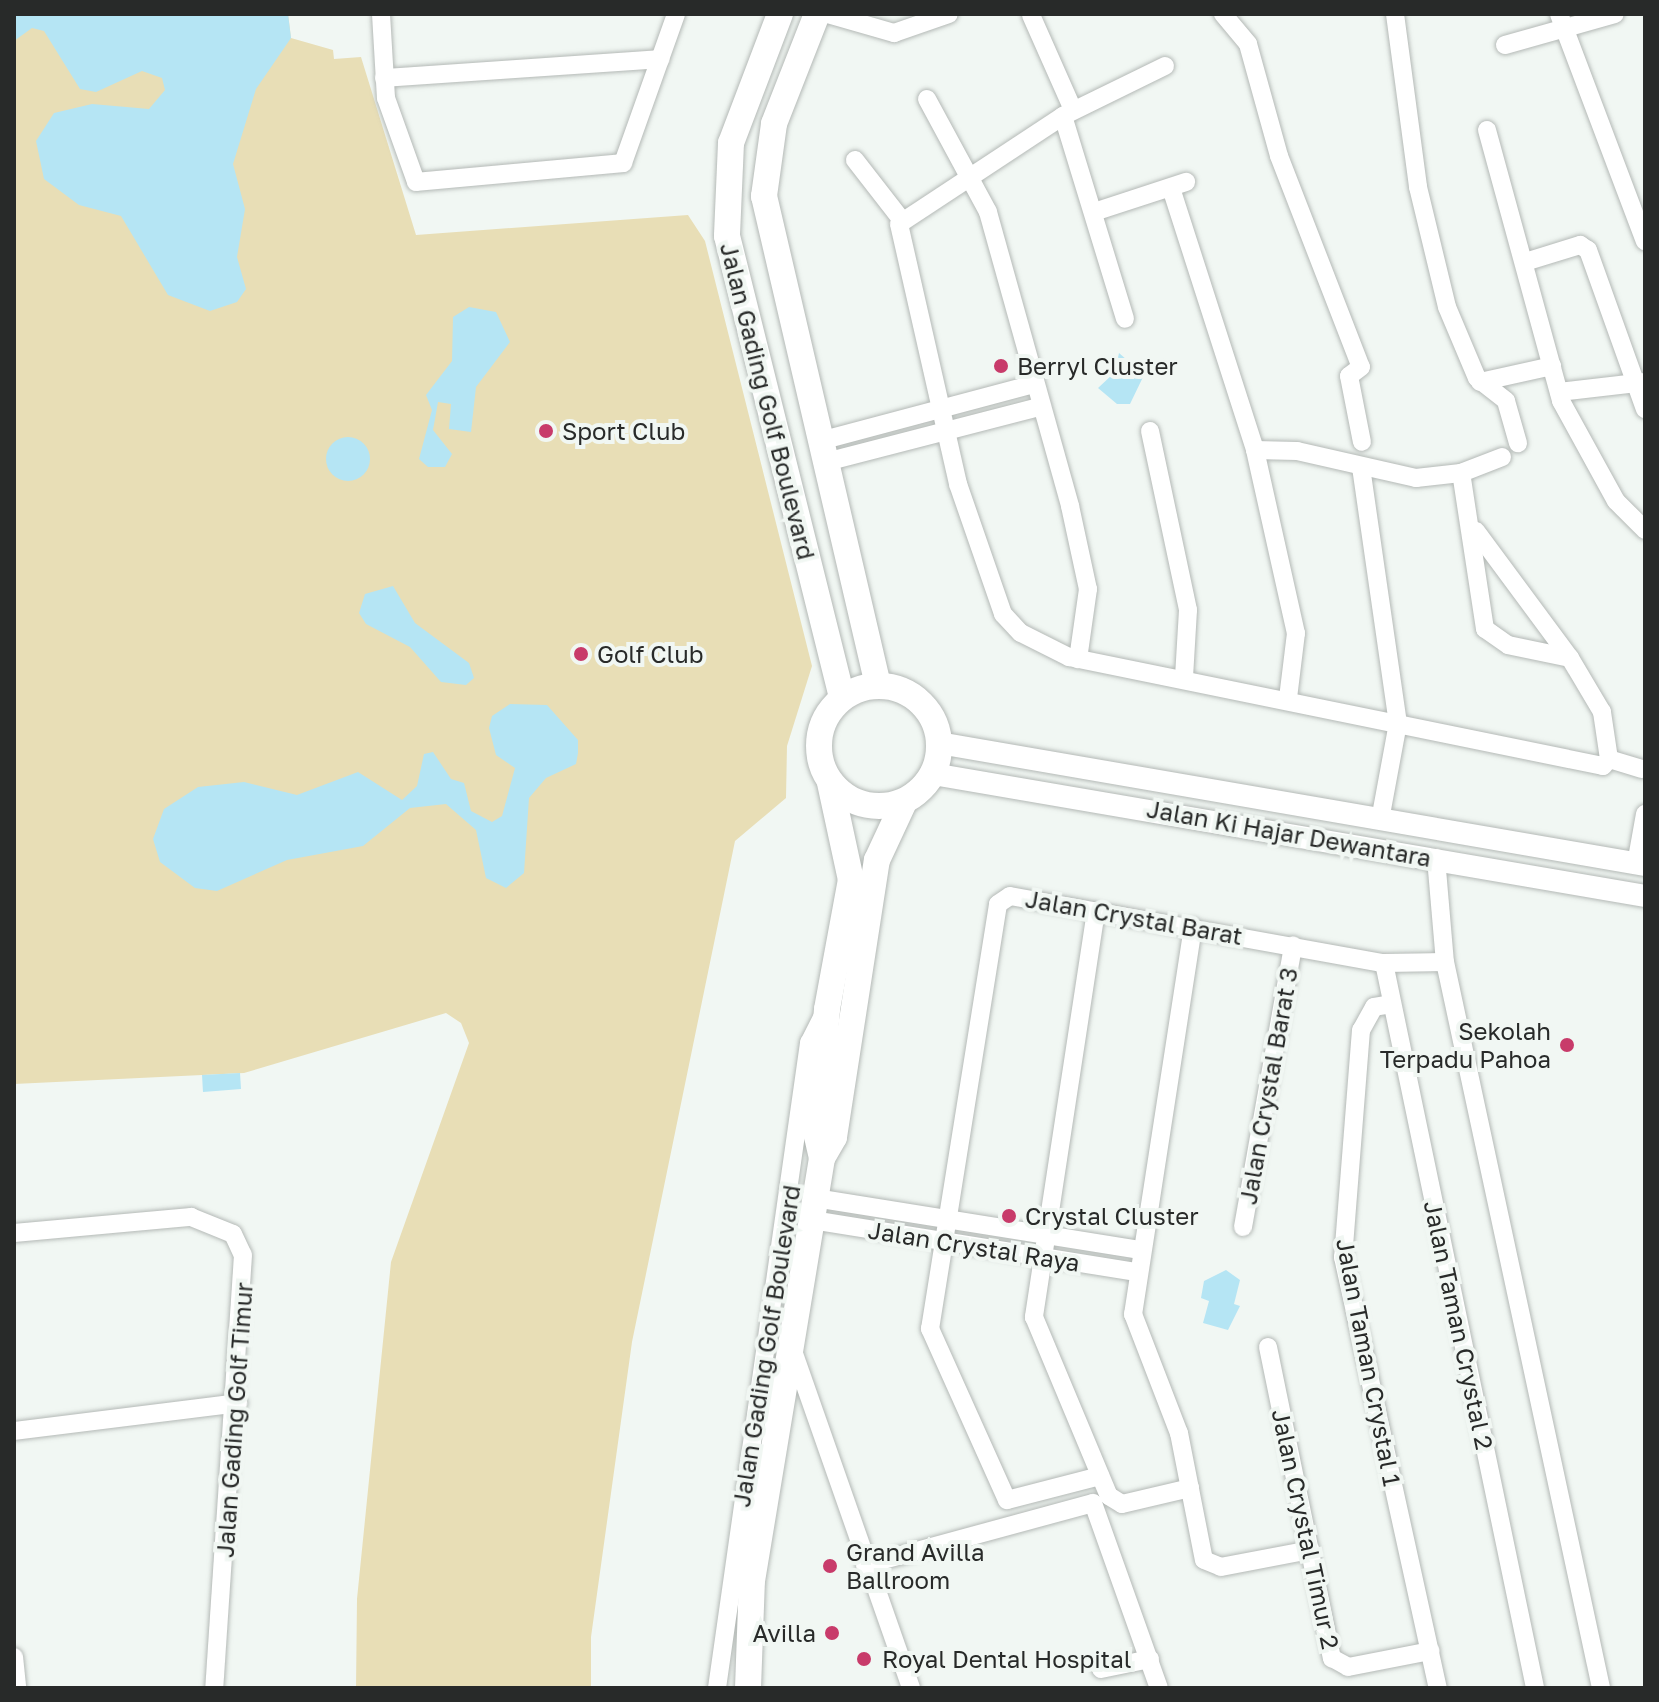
<!DOCTYPE html>
<html>
<head>
<meta charset="utf-8">
<style>
	body { margin:0 }
	#map { position:relative; width:1659px; height:1702px; overflow:hidden; background:#f1f7f3; font-family:"Golos Text",sans-serif }
	div>[style] { position:absolute }
	.green>* { inset:0; background:#e8deb6 }
	.water>* { inset:0; background:#b5e5f4 }
	.round { border-radius:50% }
	.roads { filter:drop-shadow(0 0 2px #b4b9b6) drop-shadow(0 0 2px #b4b9b6) }
	.minor>* { height:18px; margin:-9px; padding:0 9px; transform-origin:9px; border-radius:9px; background:#fff }
	.tertiary>* { height:22px; margin:-11px; padding:0 11px; transform-origin:11px; border-radius:11px; background:#fff }
	.secondary>* { height:26px; margin:-13px; padding:0 13px; transform-origin:13px; border-radius:13px; background:#fff }
	.secondary>.ring { margin:-13px; padding:0; box-sizing:content-box; background:none; border:26px solid #fff; border-radius:50% }
	.dots>* { width:22px; height:22px; translate:-50% -50%; box-sizing:border-box; border:4px solid #f1f7f3; border-radius:50% }
	span { translate:-50% -50%; white-space:nowrap; text-align:center; line-height:1.15; -webkit-text-stroke:8px #f1f7f3; paint-order:stroke }
	.poi-label { font-size:24px; color:#282a29 }
	.left { translate:0 -50%; text-align:left }
	.right { translate:-100% -50%; text-align:right }
	.street-label { font-size:24px; color:#282a29 }
	.frame { position:absolute; inset:0; border:16px solid #282a29; pointer-events:none }
</style>
</head>
<body>
<div id="map">
	<div class="green">
		<i style="clip-path:polygon(14px 14px,288px 14px,291px 38px,333px 50px,334px 59px,361px 57px,416px 235px,688px 215px,705px 241px,812px 666px,787px 746px,786px 798px,735px 841px,632px 1342px,591px 1637px,591px 1688px,356px 1688px,357px 1599px,391px 1262px,469px 1043px,461px 1023px,446px 1013px,244px 1073px,14px 1084px)"></i>
	</div>
	<div class="water">
		<i style="clip-path:polygon(14px 14px,288px 14px,291px 38px,256px 89px,233px 164px,245px 209px,237px 257px,246px 289px,237px 302px,210px 311px,168px 295px,121px 216px,79px 205px,44px 179px,36px 141px,54px 113px,92px 104px,149px 109px,165px 90px,162px 78px,142px 71px,96px 92px,80px 89px,44px 31px,32px 28px,14px 41px)"></i>
		<i style="clip-path:polygon(469px 307px,496px 312px,510px 342px,476px 387px,471px 432px,449px 429px,451px 404px,438px 402px,433px 430px,452px 454px,445px 467px,428px 467px,419px 459px,432px 410px,426px 395px,452px 361px,453px 317px)"></i>
		<i style="clip-path:polygon(1119px 353px,1144px 375px,1130px 404px,1117px 404px,1098px 388px,1113px 374px)"></i>
		<i class="round" style="left:326px;top:437px;width:44px;height:44px"></i>
		<i style="clip-path:polygon(393px 586px,415px 623px,469px 663px,474px 678px,466px 685px,441px 682px,410px 647px,366px 624px,359px 613px,365px 594px)"></i>
		<i style="clip-path:polygon(510px 704px,547px 705px,578px 740px,578px 753px,576px 764px,546px 778px,529px 798px,524px 873px,506px 888px,486px 878px,476px 830px,446px 804px,410px 808px,363px 846px,287px 860px,217px 891px,195px 888px,160px 862px,153px 839px,164px 809px,198px 787px,244px 782px,297px 795px,358px 772px,402px 800px,417px 786px,424px 754px,433px 752px,451px 779px,464px 783px,471px 811px,492px 822px,502px 816px,515px 768px,496px 755px,489px 728px,492px 716px)"></i>
		<i style="clip-path:polygon(240px 1073px,241px 1089px,203px 1092px,202px 1075px)"></i>
		<i style="clip-path:polygon(1226px 1270px,1240px 1280px,1234px 1304px,1240px 1306px,1228px 1330px,1203px 1323px,1209px 1301px,1201px 1298px,1204px 1281px)"></i>
	</div>
	<div class="roads">
		<div class="minor">
			<i style="left:381px;top:14px;width:84px;rotate:86.6deg"></i>
			<i style="left:386px;top:98px;width:89px;rotate:70.3deg"></i>
			<i style="left:416px;top:182px;width:208px;rotate:-5.2deg"></i>
			<i style="left:623px;top:163px;width:158px;rotate:-70.4deg"></i>
			<i style="left:828px;top:14px;width:69px;rotate:16.1deg"></i>
			<i style="left:894px;top:33px;width:58px;rotate:-19.1deg"></i>
			<i style="left:1223px;top:14px;width:39px;rotate:50deg"></i>
			<i style="left:1248px;top:44px;width:116px;rotate:74.5deg"></i>
			<i style="left:1279px;top:156px;width:226px;rotate:68.8deg"></i>
			<i style="left:1361px;top:367px;width:15px;rotate:143deg"></i>
			<i style="left:1349px;top:376px;width:67px;rotate:78.9deg"></i>
			<i style="left:1395px;top:14px;width:175px;rotate:82.4deg"></i>
			<i style="left:1418px;top:187px;width:123px;rotate:76.4deg"></i>
			<i style="left:1447px;top:307px;width:77px;rotate:67.1deg"></i>
			<i style="left:1477px;top:378px;width:37px;rotate:38deg"></i>
			<i style="left:1506px;top:401px;width:44px;rotate:74.1deg"></i>
			<i style="left:1559px;top:14px;width:243px;rotate:69.3deg"></i>
			<i style="left:1031px;top:15px;width:104px;rotate:66.1deg"></i>
			<i style="left:1505px;top:45px;width:114px;rotate:-15.7deg"></i>
			<i style="left:1165px;top:66px;width:114px;rotate:153.9deg"></i>
			<i style="left:1063px;top:116px;width:196px;rotate:146.6deg"></i>
			<i style="left:899px;top:224px;width:267px;rotate:77.2deg"></i>
			<i style="left:958px;top:484px;width:138px;rotate:70.9deg"></i>
			<i style="left:1003px;top:614px;width:26px;rotate:47deg"></i>
			<i style="left:1021px;top:633px;width:54px;rotate:26.6deg"></i>
			<i style="left:1069px;top:657px;width:545px;rotate:11.54deg"></i>
			<i style="left:1603px;top:766px;width:9px;rotate:-49deg"></i>
			<i style="left:1609px;top:759px;width:48px;rotate:-98.5deg"></i>
			<i style="left:1602px;top:712px;width:63px;rotate:-120.7deg"></i>
			<i style="left:1570px;top:658px;width:63px;rotate:-168.2deg"></i>
			<i style="left:1508px;top:645px;width:28px;rotate:-145deg"></i>
			<i style="left:1485px;top:629px;width:158px;rotate:-98.7deg"></i>
			<i style="left:384px;top:78px;width:277px;rotate:-3.9deg"></i>
			<i style="left:927px;top:99px;width:128px;rotate:61.6deg"></i>
			<i style="left:988px;top:212px;width:305px;rotate:74.4deg"></i>
			<i style="left:1070px;top:506px;width:85px;rotate:77.8deg"></i>
			<i style="left:1088px;top:589px;width:71px;rotate:98.1deg"></i>
			<i style="left:1063px;top:116px;width:212px;rotate:73deg"></i>
			<i style="left:1487px;top:130px;width:281px;rotate:74.7deg"></i>
			<i style="left:1561px;top:401px;width:114px;rotate:61.2deg"></i>
			<i style="left:1616px;top:501px;width:41px;rotate:45deg"></i>
			<i style="left:855px;top:160px;width:75px;rotate:52.1deg"></i>
			<i style="left:1171px;top:188px;width:275px;rotate:72.2deg"></i>
			<i style="left:1255px;top:450px;width:188px;rotate:77.4deg"></i>
			<i style="left:1296px;top:633px;width:65px;rotate:97deg"></i>
			<i style="left:1094px;top:212px;width:97px;rotate:-18.1deg"></i>
			<i style="left:1525px;top:262px;width:58px;rotate:-17.2deg"></i>
			<i style="left:1580px;top:245px;width:9px;rotate:32deg"></i>
			<i style="left:1588px;top:250px;width:169px;rotate:70.3deg"></i>
			<i style="left:1480px;top:382px;width:74px;rotate:-12.5deg"></i>
			<i style="left:1559px;top:392px;width:87px;rotate:-6.6deg"></i>
			<i style="left:1150px;top:431px;width:183px;rotate:78deg"></i>
			<i style="left:1188px;top:610px;width:67px;rotate:93.4deg"></i>
			<i style="left:820px;top:441px;width:221px;rotate:-14.9deg"></i>
			<i style="left:1255px;top:450px;width:42px;rotate:1.4deg"></i>
			<i style="left:1297px;top:451px;width:122px;rotate:12.8deg"></i>
			<i style="left:1416px;top:478px;width:45px;rotate:-6.3deg"></i>
			<i style="left:1461px;top:473px;width:44px;rotate:-21.3deg"></i>
			<i style="left:826px;top:462px;width:220px;rotate:-14.5deg"></i>
			<i style="left:1361px;top:467px;width:259px;rotate:81.8deg"></i>
			<i style="left:1398px;top:723px;width:99px;rotate:100.5deg"></i>
			<i style="left:1476px;top:531px;width:158px;rotate:53.5deg"></i>
			<i style="left:1609px;top:759px;width:34px;rotate:17deg"></i>
			<i style="left:1436px;top:858px;width:104px;rotate:85.1deg"></i>
			<i style="left:1445px;top:962px;width:743px;rotate:77.87deg"></i>
			<i style="left:1636px;top:864px;width:51px;rotate:-79.8deg"></i>
			<i style="left:1096px;top:911px;width:411px;rotate:98.7deg"></i>
			<i style="left:1034px;top:1317px;width:194px;rotate:67.3deg"></i>
			<i style="left:1109px;top:1496px;width:15px;rotate:32deg"></i>
			<i style="left:1122px;top:1504px;width:70px;rotate:-13.2deg"></i>
			<i style="left:1193px;top:927px;width:392px;rotate:98.8deg"></i>
			<i style="left:1133px;top:1314px;width:128px;rotate:68.9deg"></i>
			<i style="left:1179px;top:1433px;width:129px;rotate:78.9deg"></i>
			<i style="left:1204px;top:1560px;width:18px;rotate:22deg"></i>
			<i style="left:1221px;top:1567px;width:91px;rotate:-10.8deg"></i>
			<i style="left:1384px;top:963px;width:741px;rotate:78.23deg"></i>
			<i style="left:1392px;top:1004px;width:18px;rotate:171deg"></i>
			<i style="left:1374px;top:1007px;width:26px;rotate:119deg"></i>
			<i style="left:1361px;top:1030px;width:228px;rotate:94.5deg"></i>
			<i style="left:1343px;top:1257px;width:441px;rotate:77.6deg"></i>
			<i style="left:815px;top:1198px;width:330px;rotate:9.1deg"></i>
			<i style="left:812px;top:1220px;width:329px;rotate:9.1deg"></i>
			<i style="left:1243px;top:1227px;width:286px;rotate:-79.9deg"></i>
			<i style="left:14px;top:1233px;width:178px;rotate:-5.2deg"></i>
			<i style="left:191px;top:1217px;width:45px;rotate:22deg"></i>
			<i style="left:233px;top:1234px;width:23px;rotate:65deg"></i>
			<i style="left:243px;top:1255px;width:434px;rotate:93.8deg"></i>
			<i style="left:1268px;top:1347px;width:318px;rotate:78.4deg"></i>
			<i style="left:1332px;top:1658px;width:18px;rotate:29deg"></i>
			<i style="left:1348px;top:1667px;width:84px;rotate:-11deg"></i>
			<i style="left:792px;top:1348px;width:360px;rotate:70.7deg"></i>
			<i style="left:14px;top:1431px;width:226px;rotate:-7.1deg"></i>
			<i style="left:1100px;top:1476px;width:96px;rotate:165.5deg"></i>
			<i style="left:1007px;top:1500px;width:188px;rotate:-114.2deg"></i>
			<i style="left:930px;top:1329px;width:430px;rotate:-80.9deg"></i>
			<i style="left:998px;top:904px;width:14px;rotate:-34deg"></i>
			<i style="left:1010px;top:896px;width:380px;rotate:10.2deg"></i>
			<i style="left:1384px;top:963px;width:61px;rotate:-0.9deg"></i>
			<i style="left:865px;top:1565px;width:236px;rotate:-15.2deg"></i>
			<i style="left:1093px;top:1503px;width:196px;rotate:70.4deg"></i>
			<i style="left:14px;top:1657px;width:31px;rotate:84deg"></i>
			<i style="left:1101px;top:1669px;width:50px;rotate:-11.5deg"></i>
			<i style="left:717px;top:1688px;width:652px;rotate:-81.88deg"></i>
			<i style="left:809px;top:1043px;width:29px;rotate:-63deg"></i>
		</div>
		<div class="tertiary">
			<i style="left:939px;top:743px;width:716px;rotate:9.8deg"></i>
			<i style="left:933px;top:774px;width:722px;rotate:9.72deg"></i>
		</div>
		<div class="secondary">
			<i style="left:780px;top:14px;width:138px;rotate:110.8deg"></i>
			<i style="left:731px;top:143px;width:93px;rotate:92.5deg"></i>
			<i style="left:727px;top:236px;width:476px;rotate:76deg"></i>
			<i style="left:817px;top:14px;width:118px;rotate:111.4deg"></i>
			<i style="left:774px;top:124px;width:73px;rotate:97.9deg"></i>
			<i style="left:764px;top:196px;width:502px;rotate:76.88deg"></i>
			<i class="ring" style="left:819px;top:686px;width:94px;height:94px"></i>
			<i style="left:822px;top:1158px;width:26px;rotate:-103deg"></i>
			<i style="left:816px;top:1133px;width:124px;rotate:-84.9deg"></i>
			<i style="left:827px;top:1009px;width:131px;rotate:-79.5deg"></i>
			<i style="left:851px;top:880px;width:99px;rotate:-102.2deg"></i>
			<i style="left:748px;top:1688px;width:107px;rotate:-87.9deg"></i>
			<i style="left:752px;top:1581px;width:429px;rotate:-80.6deg"></i>
			<i style="left:822px;top:1158px;width:24px;rotate:-60deg"></i>
			<i style="left:834px;top:1137px;width:280px;rotate:-81.2deg"></i>
			<i style="left:877px;top:860px;width:64px;rotate:-65deg"></i>
		</div>
	</div>
	<div class="dots">
		<i style="left:1001px;top:366px;background:#c83b6a"></i>
		<i style="left:546px;top:431px;background:#c83b6a"></i>
		<i style="left:581px;top:654px;background:#c83b6a"></i>
		<i style="left:1567px;top:1045px;background:#c83b6a"></i>
		<i style="left:1009px;top:1216px;background:#c83b6a"></i>
		<i style="left:830px;top:1566px;background:#c83b6a"></i>
		<i style="left:832px;top:1633px;background:#c83b6a"></i>
		<i style="left:864px;top:1659px;background:#c83b6a"></i>
	</div>
	<div class="poi-label">
		<span class="left" style="left:1017px;top:366px">Berryl Cluster</span>
		<span class="left" style="left:562px;top:431px">Sport Club</span>
		<span class="left" style="left:597px;top:654px">Golf Club</span>
		<span class="right" style="left:1551px;top:1045px">Sekolah<br>Terpadu Pahoa</span>
		<span class="left" style="left:1025px;top:1216px">Crystal Cluster</span>
		<span class="left" style="left:846px;top:1566px">Grand Avilla<br>Ballroom</span>
		<span class="right" style="left:816px;top:1633px">Avilla</span>
		<span class="left" style="left:882px;top:1659px">Royal Dental Hospital</span>
	</div>
	<div class="street-label">
		<span style="left:768px;top:401px;rotate:76deg">Jalan Gading Golf Boulevard</span>
		<span style="left:1289px;top:833px;rotate:10deg">Jalan Ki Hajar Dewantara</span>
		<span style="left:1134px;top:917px;rotate:10deg">Jalan Crystal Barat</span>
		<span style="left:1268px;top:1086px;rotate:-80deg">Jalan Crystal Barat 3</span>
		<span style="left:974px;top:1246px;rotate:9deg">Jalan Crystal Raya</span>
		<span style="left:1459px;top:1325px;rotate:78deg">Jalan Taman Crystal 2</span>
		<span style="left:766px;top:1346px;rotate:-81deg">Jalan Gading Golf Boulevard</span>
		<span style="left:1369px;top:1362px;rotate:79deg">Jalan Taman Crystal 1</span>
		<span style="left:234px;top:1420px;rotate:-86deg">Jalan Gading Golf Timur</span>
		<span style="left:1306px;top:1529px;rotate:78deg">Jalan Crystal Timur 2</span>
	</div>
	<div class="frame"></div>
</div>
</body>
</html>
